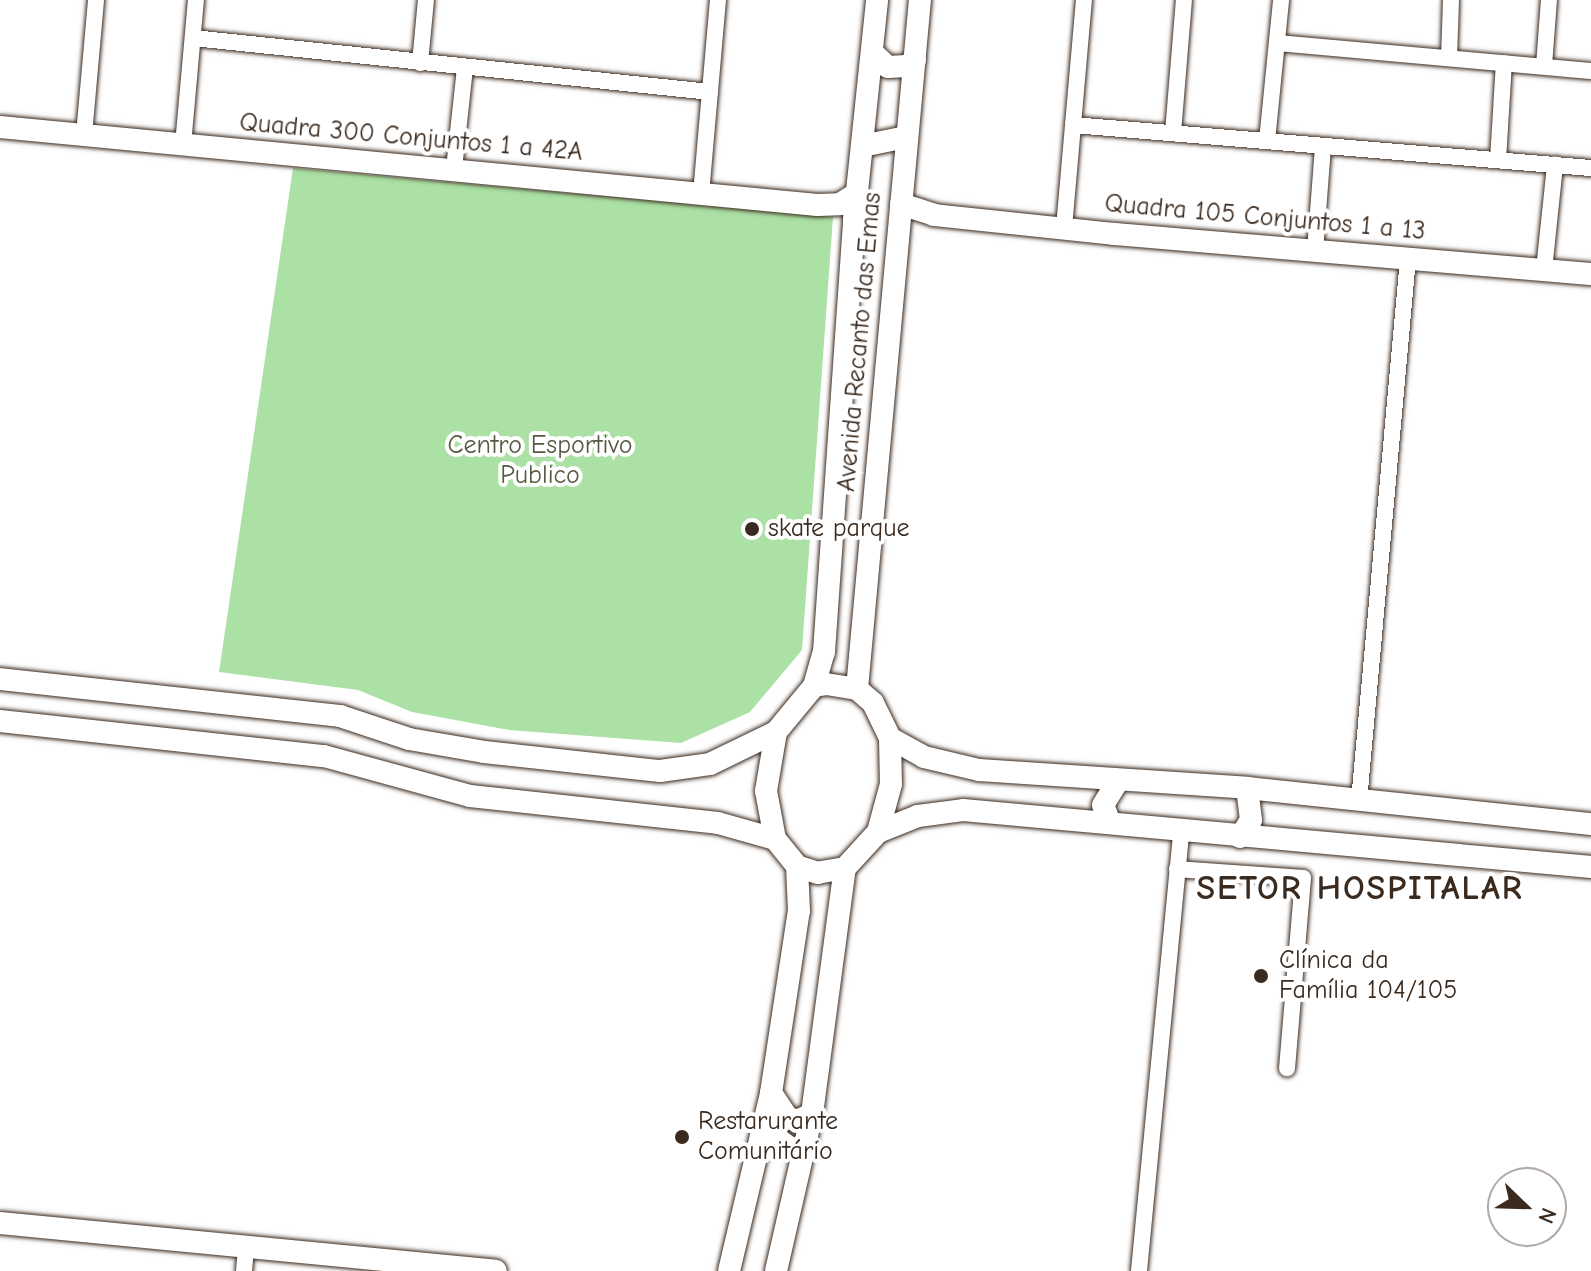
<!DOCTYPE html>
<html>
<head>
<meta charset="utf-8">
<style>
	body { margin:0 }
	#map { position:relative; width:1591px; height:1271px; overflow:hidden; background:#fff; font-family:"Comic Neue",sans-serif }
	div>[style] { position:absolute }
	.green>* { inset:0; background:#abe1a4 }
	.roads { filter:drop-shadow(0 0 2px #3b2a1e) drop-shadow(0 0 2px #3b2a1e) }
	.street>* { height:16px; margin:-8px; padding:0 8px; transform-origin:8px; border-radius:8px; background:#fff }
	.secondary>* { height:22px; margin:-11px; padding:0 11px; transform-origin:11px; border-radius:11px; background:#fff }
	.dots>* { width:22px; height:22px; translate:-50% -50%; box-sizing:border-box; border:4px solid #fff; border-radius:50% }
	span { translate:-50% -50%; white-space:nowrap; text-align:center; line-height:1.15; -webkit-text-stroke:8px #fff; paint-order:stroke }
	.street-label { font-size:26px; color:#3b2a1e }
	.park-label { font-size:26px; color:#575840 }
	.poi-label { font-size:26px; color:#3b2a1e }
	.left { translate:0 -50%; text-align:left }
	.district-label { font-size:34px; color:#3b2a1e; font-weight:700; letter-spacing:2px }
	.north { position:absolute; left:1487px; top:1167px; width:80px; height:80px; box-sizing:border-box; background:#fff; border:2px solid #b1aaa5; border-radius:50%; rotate:113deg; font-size:22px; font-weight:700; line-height:32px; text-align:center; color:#3b2a1e }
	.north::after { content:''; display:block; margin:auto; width:28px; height:36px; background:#3b2a1e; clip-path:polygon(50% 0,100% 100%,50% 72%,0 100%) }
</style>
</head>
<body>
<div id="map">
	<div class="green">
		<i style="clip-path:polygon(293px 168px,833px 217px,802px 650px,750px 712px,681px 743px,509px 730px,412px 712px,358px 690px,219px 672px)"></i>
	</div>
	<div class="roads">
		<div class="street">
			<i style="left:193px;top:38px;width:520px;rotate:5.96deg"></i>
			<i style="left:1277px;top:43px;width:315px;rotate:5.1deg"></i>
			<i style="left:1449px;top:58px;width:58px;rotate:-88deg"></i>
			<i style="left:420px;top:63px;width:63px;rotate:-84.6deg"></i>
			<i style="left:1544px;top:66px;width:66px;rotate:-85.7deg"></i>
			<i style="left:1073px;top:125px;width:520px;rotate:4.75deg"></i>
			<i style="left:1173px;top:133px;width:133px;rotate:-85.3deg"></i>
			<i style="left:84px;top:135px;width:136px;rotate:-84.9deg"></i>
			<i style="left:1267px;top:141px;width:142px;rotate:-84.3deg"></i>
			<i style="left:183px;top:145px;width:146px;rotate:-84.9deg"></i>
			<i style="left:1498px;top:160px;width:97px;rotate:-86.5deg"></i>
			<i style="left:454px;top:169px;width:102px;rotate:-83.8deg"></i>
			<i style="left:701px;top:194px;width:195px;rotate:-85deg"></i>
			<i style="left:1064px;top:228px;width:229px;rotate:-85deg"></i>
			<i style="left:1315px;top:251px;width:105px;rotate:-85.6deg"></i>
			<i style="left:1544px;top:270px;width:106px;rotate:-84deg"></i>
			<i style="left:1359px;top:801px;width:545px;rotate:-84.84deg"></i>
			<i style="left:1177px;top:869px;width:126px;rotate:4.1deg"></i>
			<i style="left:1303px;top:878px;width:191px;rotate:94.8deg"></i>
			<i style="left:244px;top:1271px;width:23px;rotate:-85deg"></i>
			<i style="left:1139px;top:1271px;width:442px;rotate:-84.5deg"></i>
		</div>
		<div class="secondary">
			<i style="left:874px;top:54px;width:19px;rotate:43deg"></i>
			<i style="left:888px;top:67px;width:19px;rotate:-3deg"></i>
			<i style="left:907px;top:66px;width:10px;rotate:-37deg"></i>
			<i style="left:0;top:127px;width:821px;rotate:5.45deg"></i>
			<i style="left:817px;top:205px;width:23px;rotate:-2deg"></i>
			<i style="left:840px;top:204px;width:20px;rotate:-33deg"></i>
			<i style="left:862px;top:146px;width:45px;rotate:-11.6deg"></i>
			<i style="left:901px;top:204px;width:35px;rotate:18deg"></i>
			<i style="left:934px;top:215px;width:181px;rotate:6deg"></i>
			<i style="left:1114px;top:234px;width:479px;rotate:4.8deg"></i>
			<i style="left:0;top:679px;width:342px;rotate:6.2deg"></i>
			<i style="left:340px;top:716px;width:73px;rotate:18.4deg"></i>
			<i style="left:409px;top:739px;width:76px;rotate:9.8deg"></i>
			<i style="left:484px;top:752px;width:177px;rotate:6.2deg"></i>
			<i style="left:660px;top:771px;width:50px;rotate:-8deg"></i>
			<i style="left:710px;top:764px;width:73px;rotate:-25.9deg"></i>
			<i style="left:826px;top:684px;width:31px;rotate:9deg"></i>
			<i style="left:857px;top:689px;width:21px;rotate:41deg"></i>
			<i style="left:873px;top:703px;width:39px;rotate:64deg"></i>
			<i style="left:890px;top:738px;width:46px;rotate:88.8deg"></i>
			<i style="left:891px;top:784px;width:50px;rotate:105.2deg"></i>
			<i style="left:878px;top:832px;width:49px;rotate:132.5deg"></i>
			<i style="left:845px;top:868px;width:27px;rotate:170deg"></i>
			<i style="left:818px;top:873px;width:22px;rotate:-162deg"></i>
			<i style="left:797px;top:866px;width:35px;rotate:-129deg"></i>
			<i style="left:775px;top:839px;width:49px;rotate:-100.6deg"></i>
			<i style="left:766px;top:791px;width:60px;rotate:-80.4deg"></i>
			<i style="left:776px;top:732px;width:60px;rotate:-50.4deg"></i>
			<i style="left:814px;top:686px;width:12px;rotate:-9deg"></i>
			<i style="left:814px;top:686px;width:35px;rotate:-74deg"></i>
			<i style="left:824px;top:652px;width:433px;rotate:-86deg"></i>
			<i style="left:854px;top:220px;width:221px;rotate:-84deg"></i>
			<i style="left:857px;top:689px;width:692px;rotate:-84.78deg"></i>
			<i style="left:0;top:721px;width:326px;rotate:6.2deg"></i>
			<i style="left:324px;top:756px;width:151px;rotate:15.3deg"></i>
			<i style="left:470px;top:796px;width:249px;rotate:6.2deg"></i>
			<i style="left:718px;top:823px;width:59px;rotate:15.7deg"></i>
			<i style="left:890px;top:738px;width:39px;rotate:29deg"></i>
			<i style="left:924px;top:757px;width:57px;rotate:13.3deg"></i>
			<i style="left:979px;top:770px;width:269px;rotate:3.8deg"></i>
			<i style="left:1247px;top:788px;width:346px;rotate:6deg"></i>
			<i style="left:1110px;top:823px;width:19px;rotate:-111deg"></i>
			<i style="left:1103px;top:805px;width:28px;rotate:-58deg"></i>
			<i style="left:878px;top:832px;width:43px;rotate:-21.8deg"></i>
			<i style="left:918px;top:816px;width:45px;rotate:-7.6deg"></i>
			<i style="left:963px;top:810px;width:631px;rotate:5.19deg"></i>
			<i style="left:1240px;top:837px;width:20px;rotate:-57deg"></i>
			<i style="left:1251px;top:820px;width:32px;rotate:-97deg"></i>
			<i style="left:771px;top:1093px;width:29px;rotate:56deg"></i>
			<i style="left:787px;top:1117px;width:11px;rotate:22deg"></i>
			<i style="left:797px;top:1121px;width:17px;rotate:-25deg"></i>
			<i style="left:758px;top:1151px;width:24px;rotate:-28deg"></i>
			<i style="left:779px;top:1140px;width:28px;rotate:35deg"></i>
			<i style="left:0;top:1223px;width:498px;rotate:5.5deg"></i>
			<i style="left:729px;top:1271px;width:183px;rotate:-76.7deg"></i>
			<i style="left:771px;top:1093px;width:184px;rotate:-81.3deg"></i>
			<i style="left:799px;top:911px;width:45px;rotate:-92.5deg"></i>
			<i style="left:776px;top:1271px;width:161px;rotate:-77.1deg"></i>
			<i style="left:812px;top:1114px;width:248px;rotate:-82.4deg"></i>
		</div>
	</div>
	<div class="dots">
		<i style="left:752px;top:529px;background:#3b2a1e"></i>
		<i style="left:1261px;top:976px;background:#3b2a1e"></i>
		<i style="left:682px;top:1137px;background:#3b2a1e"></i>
	</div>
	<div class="street-label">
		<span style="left:411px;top:138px;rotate:5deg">Quadra 300 Conjuntos 1 a 42A</span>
		<span style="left:1265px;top:218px;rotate:5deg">Quadra 105 Conjuntos 1 a 13</span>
		<span style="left:860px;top:342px;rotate:-85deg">Avenida Recanto das Emas</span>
	</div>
	<div class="park-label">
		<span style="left:540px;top:461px">Centro Esportivo<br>Publico</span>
	</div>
	<div class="poi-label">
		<span class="left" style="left:768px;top:529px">skate parque</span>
		<span class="left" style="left:1279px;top:976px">Clínica da<br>Família 104/105</span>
		<span class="left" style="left:698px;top:1137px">Restarurante<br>Comunitário</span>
	</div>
	<div class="district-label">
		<span style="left:1360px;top:889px">SETOR HOSPITALAR</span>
	</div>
	<div class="north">N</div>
</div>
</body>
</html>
